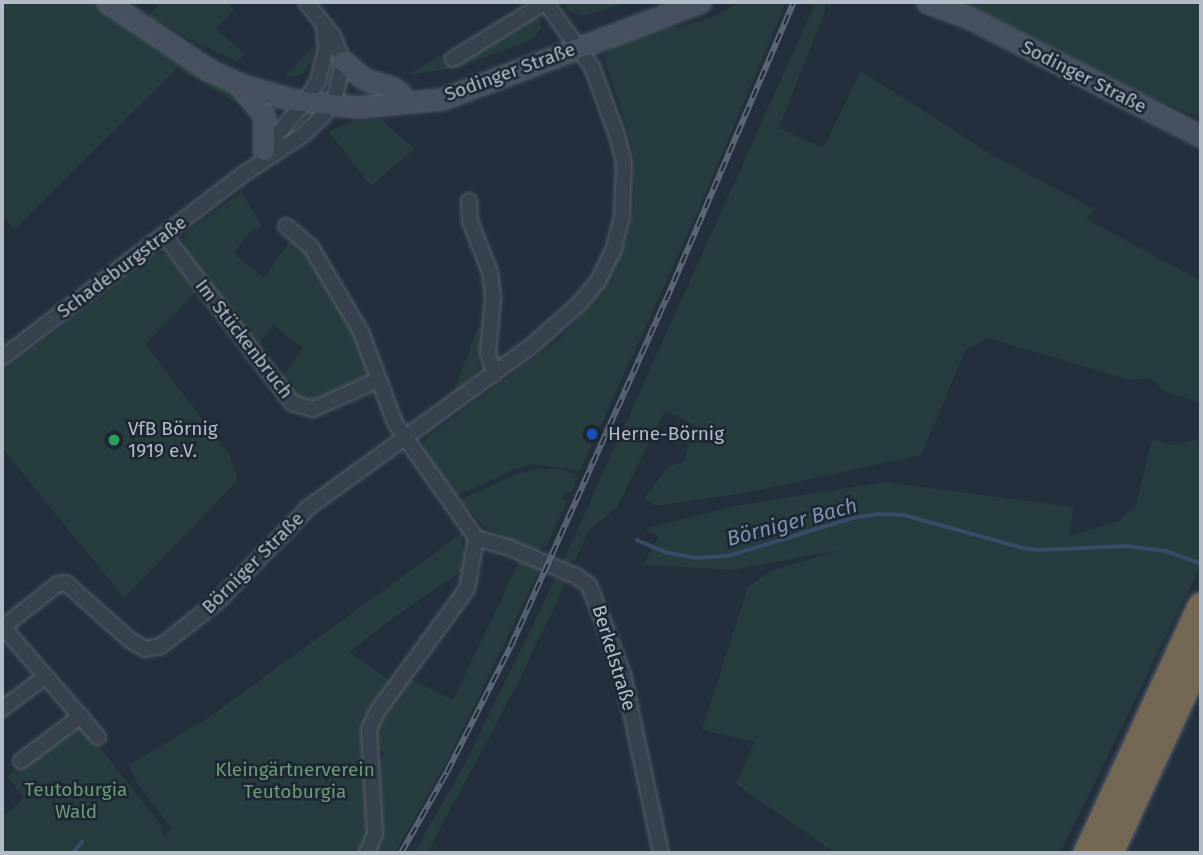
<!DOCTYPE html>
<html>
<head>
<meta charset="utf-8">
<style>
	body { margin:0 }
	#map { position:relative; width:1203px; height:855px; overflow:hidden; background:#242f3e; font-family:"Fira Sans",sans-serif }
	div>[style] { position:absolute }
	.green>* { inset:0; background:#263c3f }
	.stream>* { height:3.5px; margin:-1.75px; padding:0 1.75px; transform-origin:1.75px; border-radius:1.75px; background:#394c67 }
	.roads { filter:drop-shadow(0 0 2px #565f6c) drop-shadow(0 0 2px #565f6c) }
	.minor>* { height:14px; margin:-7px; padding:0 7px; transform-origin:7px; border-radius:7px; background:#38414e }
	.secondary>* { height:19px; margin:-9.5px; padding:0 9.5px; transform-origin:9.5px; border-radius:9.5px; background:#465061 }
	.motorway>* { height:26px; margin:-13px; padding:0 13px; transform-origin:13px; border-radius:13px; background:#746855 }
	.rail>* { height:6px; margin-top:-3px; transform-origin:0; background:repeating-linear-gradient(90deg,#1d2633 0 10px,#5a6575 0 20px); box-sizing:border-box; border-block:2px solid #5a6575 }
	.dots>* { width:19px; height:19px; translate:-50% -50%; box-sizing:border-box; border:4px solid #1d2633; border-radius:50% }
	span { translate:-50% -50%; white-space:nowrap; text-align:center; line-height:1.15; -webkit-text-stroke:5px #1d2633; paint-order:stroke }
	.street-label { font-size:19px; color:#b4bcc9 }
	.poi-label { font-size:19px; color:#b4bcc9 }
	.left { translate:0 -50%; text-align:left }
	.park-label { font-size:19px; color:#6b9a76 }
	.water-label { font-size:21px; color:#7c92b1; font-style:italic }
	.frame { position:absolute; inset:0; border:4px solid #b4bcc9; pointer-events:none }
</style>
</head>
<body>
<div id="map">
	<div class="green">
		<i style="clip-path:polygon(2px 2px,95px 2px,175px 60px,246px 100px,249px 110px,177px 68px,14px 230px,2px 214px)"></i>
		<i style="clip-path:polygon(162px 2px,226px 2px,234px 10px,216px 29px,245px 54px,238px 61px,200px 45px,148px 15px)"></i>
		<i style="clip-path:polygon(566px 2px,630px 2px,582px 16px,566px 9px)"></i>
		<i style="clip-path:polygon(741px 2px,786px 2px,699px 209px,580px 471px,532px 464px,515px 469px,457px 496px,426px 454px,424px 445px,426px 438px,562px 337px,594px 299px,627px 240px,634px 209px,634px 157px,626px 124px,606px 64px,606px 54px,615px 43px,649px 30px,679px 27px,715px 16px)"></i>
		<i style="clip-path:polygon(816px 2px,825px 2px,825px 11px,779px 128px,823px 148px,861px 71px,994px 156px,1094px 209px,1086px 219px,1201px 281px,1201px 403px,1163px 391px,1151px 378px,1130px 380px,988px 338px,965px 351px,921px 455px,750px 492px,655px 506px,644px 498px,669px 466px,683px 462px,696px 426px,665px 410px,617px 508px,589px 529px,576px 559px,562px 564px)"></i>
		<i style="clip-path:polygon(964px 2px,1201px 2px,1201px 118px,1143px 94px)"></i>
		<i style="clip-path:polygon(537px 17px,541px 21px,541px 29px,533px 39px,460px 67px,408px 75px,446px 52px,455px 66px)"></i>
		<i style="clip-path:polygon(314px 46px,311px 62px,303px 73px,294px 77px,286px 75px)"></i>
		<i style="clip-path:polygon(381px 119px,414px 149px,371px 186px,329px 132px,353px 121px)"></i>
		<i style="clip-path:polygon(242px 192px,262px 227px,249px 232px,234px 254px,264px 278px,289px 242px,306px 250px,353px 326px,368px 370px,361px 380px,312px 400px,298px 399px,281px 378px,303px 348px,273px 325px,257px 346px,185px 251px,183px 239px,187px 231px)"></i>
		<i style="clip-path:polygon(161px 253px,170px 257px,196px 292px,145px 344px,229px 454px,238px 480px,124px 598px,2px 448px,2px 372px,153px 255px)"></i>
		<i style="clip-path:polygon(478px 328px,483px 328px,478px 373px,453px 393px)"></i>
		<i style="clip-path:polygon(1152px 439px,1171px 445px,1201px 439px,1201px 565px,1060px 853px,835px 853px,736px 784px,755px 742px,702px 730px,748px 587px,771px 571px,839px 550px,733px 570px,643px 565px,659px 537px,644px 529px,736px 506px,885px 482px,1073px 507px,1070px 536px,1119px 521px,1136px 505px)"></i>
		<i style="clip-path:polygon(537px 469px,561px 469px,578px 475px,571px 493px,566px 491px,563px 499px,567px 501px,546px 547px,542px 546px,539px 554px,484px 526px,460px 500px,514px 475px)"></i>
		<i style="clip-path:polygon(462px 533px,462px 545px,469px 566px,386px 623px,350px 652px,393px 683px,373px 711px,371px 831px,362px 853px,2px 853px,2px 818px,24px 798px,7px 776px,80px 722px,161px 825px,163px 838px,172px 829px,137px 783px,129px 765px,208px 718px)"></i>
		<i style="clip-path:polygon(519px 562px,540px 569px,450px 756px,395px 853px,371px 853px,375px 770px,385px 753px,374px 746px,376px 725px,407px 677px,453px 700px)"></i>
		<i style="clip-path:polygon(556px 577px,566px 582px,518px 683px,427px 853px,414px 853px,467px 760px)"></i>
	</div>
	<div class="stream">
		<i style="left:637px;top:540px;width:30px;rotate:23deg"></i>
		<i style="left:665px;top:552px;width:33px;rotate:11deg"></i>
		<i style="left:697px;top:558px;width:31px;rotate:-4deg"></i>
		<i style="left:728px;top:556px;width:131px;rotate:-16.9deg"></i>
		<i style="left:853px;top:518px;width:26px;rotate:-9deg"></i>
		<i style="left:879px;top:514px;width:25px;rotate:2deg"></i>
		<i style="left:904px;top:515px;width:123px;rotate:15.5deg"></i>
		<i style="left:1023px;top:548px;width:17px;rotate:7deg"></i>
		<i style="left:1040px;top:550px;width:86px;rotate:-2.7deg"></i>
		<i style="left:1126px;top:546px;width:40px;rotate:7.1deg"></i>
		<i style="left:1166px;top:551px;width:37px;rotate:20deg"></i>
		<i style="left:73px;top:853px;width:14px;rotate:-51deg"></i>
	</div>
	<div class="roads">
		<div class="minor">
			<i style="left:453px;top:59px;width:109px;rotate:-31.5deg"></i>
			<i style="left:262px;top:152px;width:66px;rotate:-49.3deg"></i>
			<i style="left:305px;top:102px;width:25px;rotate:-58deg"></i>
			<i style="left:318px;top:81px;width:33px;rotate:-76deg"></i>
			<i style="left:326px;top:49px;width:22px;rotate:-95deg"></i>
			<i style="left:469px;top:201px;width:20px;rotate:87deg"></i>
			<i style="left:470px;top:221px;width:55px;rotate:68.6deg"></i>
			<i style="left:490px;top:272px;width:26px;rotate:83deg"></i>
			<i style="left:493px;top:298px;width:55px;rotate:95.2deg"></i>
			<i style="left:488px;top:353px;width:22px;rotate:74deg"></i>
			<i style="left:286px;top:226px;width:33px;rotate:40deg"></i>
			<i style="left:311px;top:247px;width:99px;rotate:59.5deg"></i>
			<i style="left:361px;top:332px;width:97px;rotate:69.5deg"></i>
			<i style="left:395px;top:423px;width:141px;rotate:54.8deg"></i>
			<i style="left:476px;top:538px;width:52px;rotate:100deg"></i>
			<i style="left:467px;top:589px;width:152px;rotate:126.2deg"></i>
			<i style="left:377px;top:712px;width:20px;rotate:114deg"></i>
			<i style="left:369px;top:730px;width:104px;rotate:86.7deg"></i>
			<i style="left:375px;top:834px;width:21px;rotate:113deg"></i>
			<i style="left:164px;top:235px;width:211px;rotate:52.7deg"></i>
			<i style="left:292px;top:403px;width:22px;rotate:16deg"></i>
			<i style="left:313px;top:409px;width:71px;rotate:-24deg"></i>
			<i style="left:2px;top:358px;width:302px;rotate:-37.3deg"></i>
			<i style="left:242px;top:175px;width:73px;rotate:-33.3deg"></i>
			<i style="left:303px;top:135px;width:28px;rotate:-44deg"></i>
			<i style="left:323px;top:116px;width:22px;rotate:-58deg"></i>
			<i style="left:335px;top:97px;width:37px;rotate:-77deg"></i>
			<i style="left:343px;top:61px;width:27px;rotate:-112deg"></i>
			<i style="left:333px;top:36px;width:43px;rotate:-128.5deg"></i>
			<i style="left:476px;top:538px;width:35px;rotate:16deg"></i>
			<i style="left:510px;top:548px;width:72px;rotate:23deg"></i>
			<i style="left:576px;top:576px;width:16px;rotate:35deg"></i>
			<i style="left:589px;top:585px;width:95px;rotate:69.1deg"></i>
			<i style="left:623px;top:674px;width:183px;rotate:78deg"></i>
			<i style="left:2px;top:626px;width:147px;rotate:49.1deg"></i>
			<i style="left:2px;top:628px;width:71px;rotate:-38.2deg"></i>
			<i style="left:58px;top:584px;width:8px;rotate:-7deg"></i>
			<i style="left:66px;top:583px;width:86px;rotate:41.7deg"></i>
			<i style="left:130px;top:640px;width:17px;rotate:31deg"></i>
			<i style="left:145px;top:649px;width:16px;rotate:-11deg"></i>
			<i style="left:161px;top:646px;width:71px;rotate:-38.2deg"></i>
			<i style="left:217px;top:602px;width:132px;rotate:-45.9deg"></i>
			<i style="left:309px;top:507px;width:271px;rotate:-35.9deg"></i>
			<i style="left:529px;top:348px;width:65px;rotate:-41.3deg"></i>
			<i style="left:578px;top:305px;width:31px;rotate:-50deg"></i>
			<i style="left:598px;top:281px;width:37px;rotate:-64deg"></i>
			<i style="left:614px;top:248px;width:32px;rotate:-76deg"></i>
			<i style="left:622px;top:217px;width:54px;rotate:-87.9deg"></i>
			<i style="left:624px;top:163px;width:29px;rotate:-104deg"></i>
			<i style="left:617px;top:135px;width:72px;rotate:-110.2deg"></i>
			<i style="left:592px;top:67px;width:80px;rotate:-125.9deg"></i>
			<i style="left:2px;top:709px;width:55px;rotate:-36.9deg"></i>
			<i style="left:21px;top:761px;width:75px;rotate:-36.9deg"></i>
		</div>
		<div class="secondary">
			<i style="left:107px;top:2px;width:123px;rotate:33.7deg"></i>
			<i style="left:209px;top:70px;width:33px;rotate:25deg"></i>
			<i style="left:239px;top:84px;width:56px;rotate:16.5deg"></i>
			<i style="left:293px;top:100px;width:65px;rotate:6.1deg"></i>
			<i style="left:358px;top:107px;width:84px;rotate:-5.4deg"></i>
			<i style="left:442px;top:99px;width:276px;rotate:-20.6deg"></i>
			<i style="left:927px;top:2px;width:46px;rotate:20.4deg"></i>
			<i style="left:970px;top:18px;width:259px;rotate:27.1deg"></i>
			<i style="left:343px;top:61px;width:28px;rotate:41deg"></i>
			<i style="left:364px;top:79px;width:28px;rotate:17deg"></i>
			<i style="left:391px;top:87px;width:11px;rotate:34deg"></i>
			<i style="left:241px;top:87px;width:36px;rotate:51deg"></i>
			<i style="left:264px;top:115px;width:35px;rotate:90deg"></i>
		</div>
		<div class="motorway">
			<i style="left:1087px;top:853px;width:272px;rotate:-65.2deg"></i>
			<i style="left:1110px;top:853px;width:217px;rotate:-65.2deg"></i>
		</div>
	</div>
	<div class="rail">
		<i style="left:401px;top:853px;width:93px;rotate:-60.4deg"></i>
		<i style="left:447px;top:772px;width:141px;rotate:-63.1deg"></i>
		<i style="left:511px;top:646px;width:379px;rotate:-65.9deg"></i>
		<i style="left:666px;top:300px;width:324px;rotate:-66.8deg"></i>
	</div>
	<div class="dots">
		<i style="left:592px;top:434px;background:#1a4fb4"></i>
		<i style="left:114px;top:440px;background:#2e9e5b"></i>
	</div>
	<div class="street-label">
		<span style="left:510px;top:72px;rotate:-20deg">Sodinger Straße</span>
		<span style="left:1084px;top:77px;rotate:27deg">Sodinger Straße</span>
		<span style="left:122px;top:267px;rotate:-37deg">Schadeburgstraße</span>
		<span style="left:244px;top:339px;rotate:52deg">Im Stückenbruch</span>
		<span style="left:253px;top:563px;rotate:-45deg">Börniger Straße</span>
		<span style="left:614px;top:658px;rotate:73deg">Berkelstraße</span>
	</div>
	<div class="poi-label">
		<span class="left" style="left:128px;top:440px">VfB Börnig<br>1919 e.V.</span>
		<span class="left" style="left:608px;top:434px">Herne-Börnig</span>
	</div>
	<div class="park-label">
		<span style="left:295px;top:781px">Kleingärtnerverein<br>Teutoburgia</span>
		<span style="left:76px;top:801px">Teutoburgia<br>Wald</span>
	</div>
	<div class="water-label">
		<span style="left:792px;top:522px;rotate:-15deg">Börniger Bach</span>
	</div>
	<div class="frame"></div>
</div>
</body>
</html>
